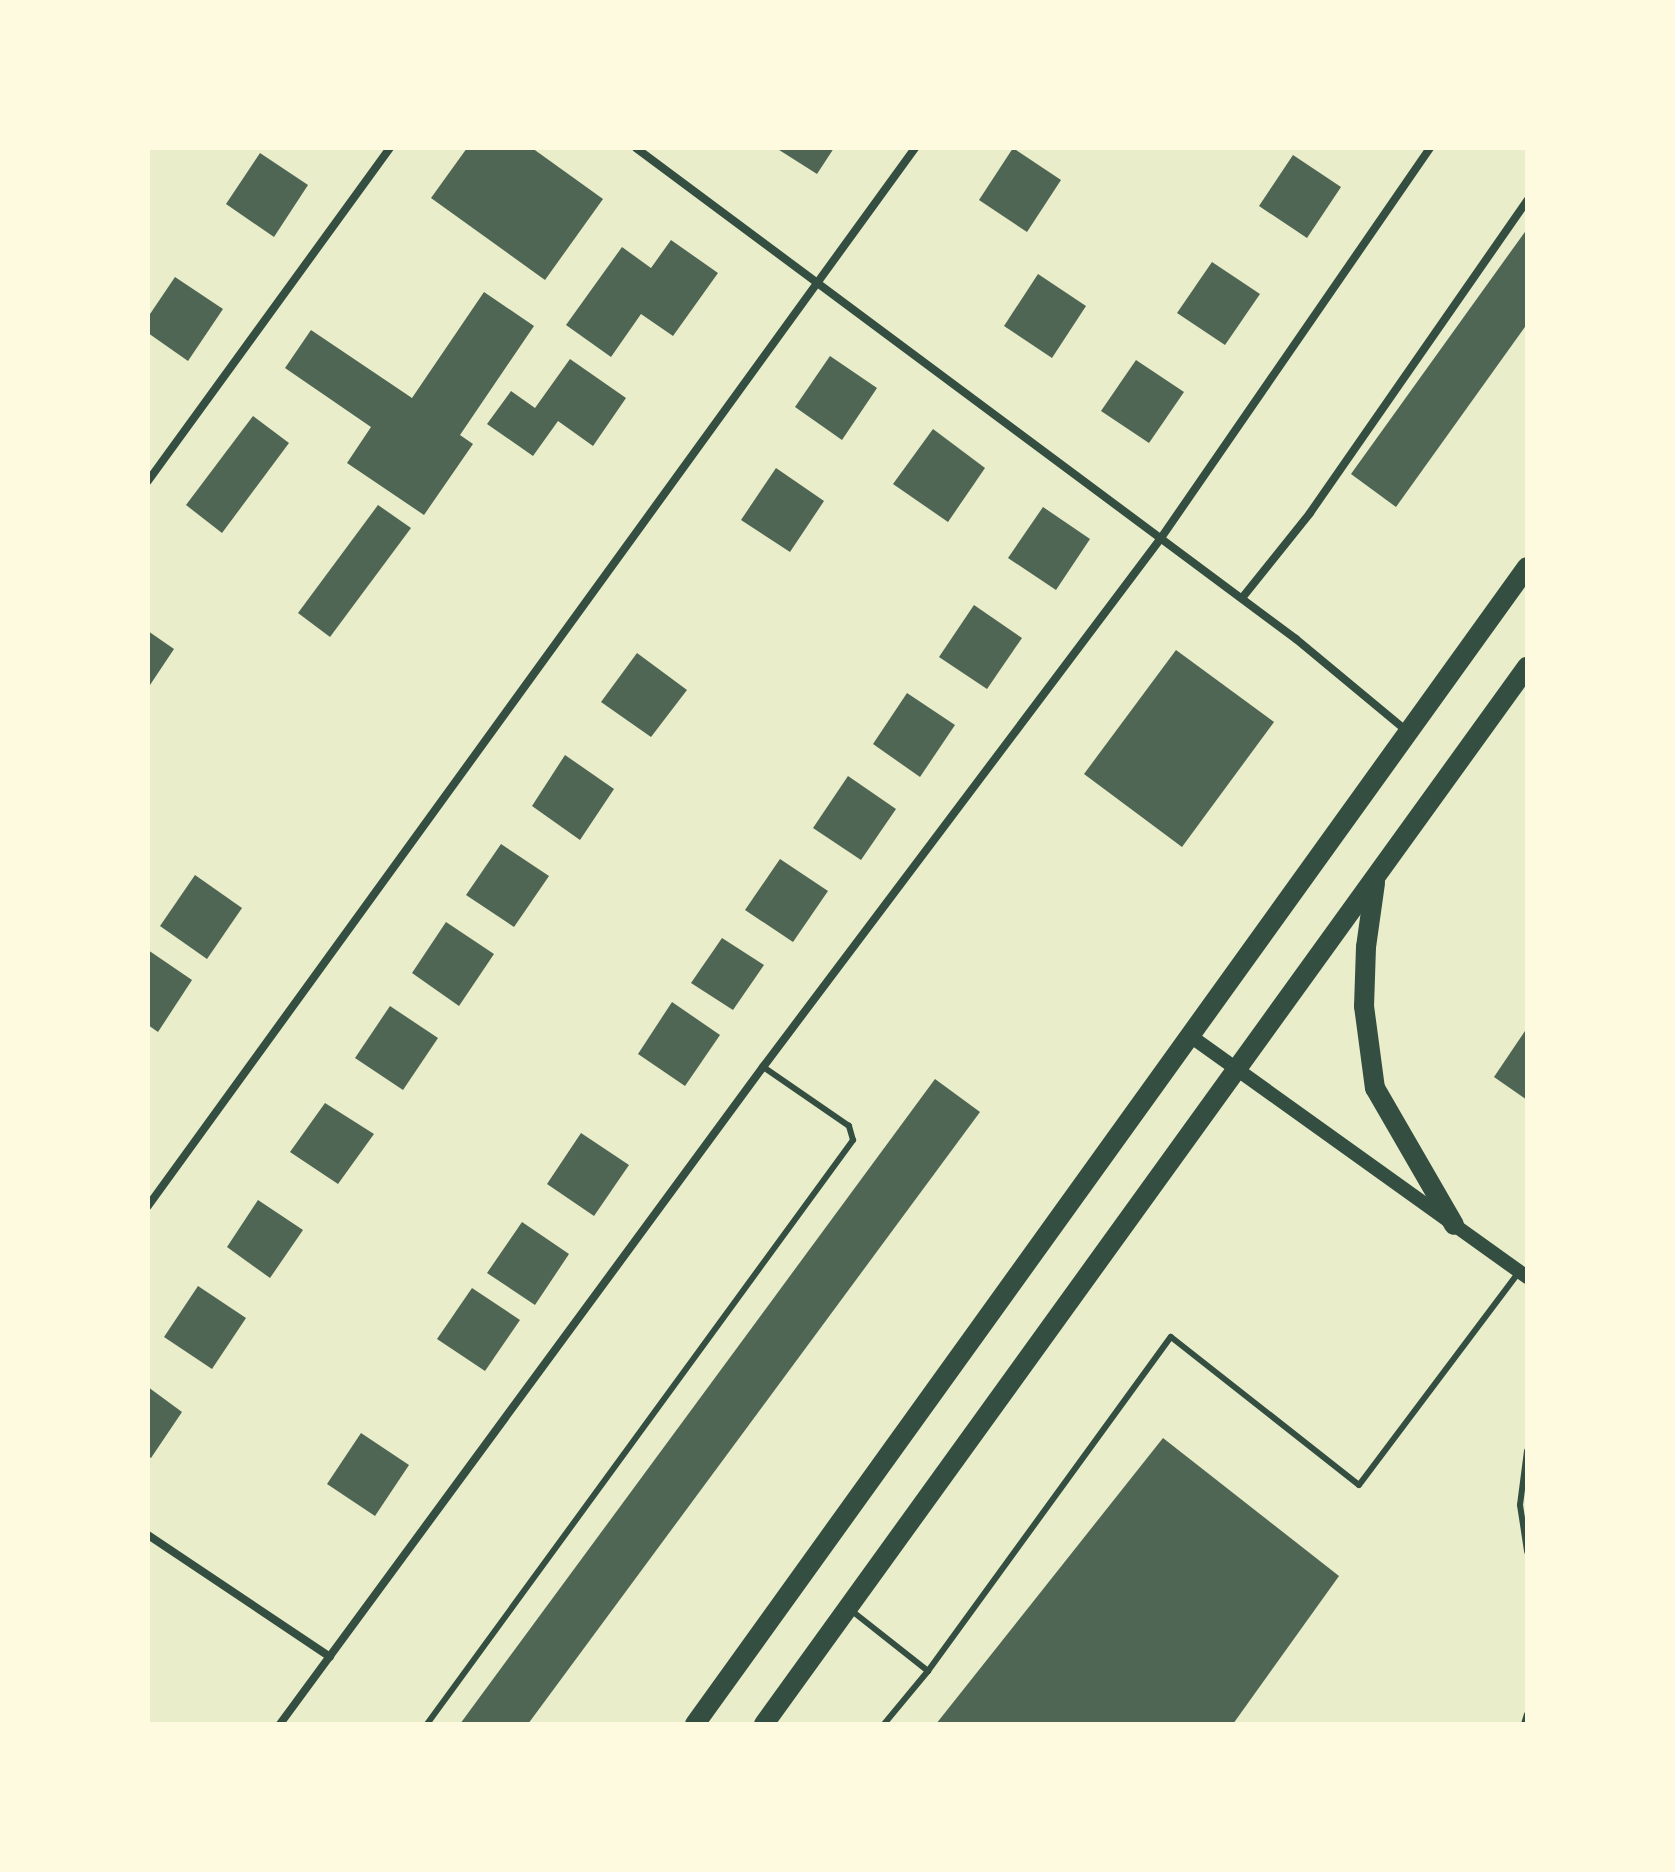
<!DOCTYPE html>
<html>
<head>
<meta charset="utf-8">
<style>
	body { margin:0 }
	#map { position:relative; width:1675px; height:1872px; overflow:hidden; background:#e9edc9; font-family:"PT Sans",sans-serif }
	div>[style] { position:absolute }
	.building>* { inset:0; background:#4f6655 }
	.service>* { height:6px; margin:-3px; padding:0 3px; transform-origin:3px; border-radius:3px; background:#344e41 }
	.minor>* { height:8px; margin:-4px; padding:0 4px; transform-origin:4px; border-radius:4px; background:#344e41 }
	.tertiary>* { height:14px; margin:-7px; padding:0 7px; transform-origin:7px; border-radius:7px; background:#344e41 }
	.primary>* { height:20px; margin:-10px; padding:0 10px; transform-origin:10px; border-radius:10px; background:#344e41 }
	span { translate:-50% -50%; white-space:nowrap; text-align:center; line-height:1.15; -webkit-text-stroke:7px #fefae0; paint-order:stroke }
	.frame { position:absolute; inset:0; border:150px solid #fefae0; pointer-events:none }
</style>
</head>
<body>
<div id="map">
	<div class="building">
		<i style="clip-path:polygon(467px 148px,532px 148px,603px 199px,545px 280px,431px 198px)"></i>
		<i style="clip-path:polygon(776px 148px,834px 148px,817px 174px)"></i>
		<i style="clip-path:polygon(1013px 148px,1061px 180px,1027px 232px,979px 200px)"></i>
		<i style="clip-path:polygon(260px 153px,308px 185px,274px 237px,226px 204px)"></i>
		<i style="clip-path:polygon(1293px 155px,1341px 187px,1307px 238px,1259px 206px)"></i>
		<i style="clip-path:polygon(1527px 229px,1527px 324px,1396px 507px,1351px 474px)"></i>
		<i style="clip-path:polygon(671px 240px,718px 273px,673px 336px,641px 314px,611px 357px,566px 325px,622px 247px,651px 268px)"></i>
		<i style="clip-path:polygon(1212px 262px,1260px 294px,1225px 345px,1177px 313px)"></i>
		<i style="clip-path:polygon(1038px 274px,1086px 306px,1052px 358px,1004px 326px)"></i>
		<i style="clip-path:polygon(175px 277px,223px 309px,188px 361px,148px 333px,148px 317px)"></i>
		<i style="clip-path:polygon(484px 292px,534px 326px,460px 435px,473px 444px,424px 515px,347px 463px,371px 427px,285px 368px,311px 330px,412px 398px)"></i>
		<i style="clip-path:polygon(830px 356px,877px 388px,842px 440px,795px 407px)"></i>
		<i style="clip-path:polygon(570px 359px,626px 398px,593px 446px,558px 421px,533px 456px,487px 424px,511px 391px,535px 408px)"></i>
		<i style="clip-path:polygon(1136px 360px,1184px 392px,1149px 443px,1101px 411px)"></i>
		<i style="clip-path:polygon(253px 416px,289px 443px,222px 533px,186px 505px)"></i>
		<i style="clip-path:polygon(933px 429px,985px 468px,948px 522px,893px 484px)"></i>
		<i style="clip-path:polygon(776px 468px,824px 501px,790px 552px,741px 520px)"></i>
		<i style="clip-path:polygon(378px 505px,411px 528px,330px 637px,298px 613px)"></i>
		<i style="clip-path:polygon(1043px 507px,1090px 539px,1056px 590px,1008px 558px)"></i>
		<i style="clip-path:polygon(974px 605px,1022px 638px,987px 689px,939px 657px)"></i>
		<i style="clip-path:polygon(148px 631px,174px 649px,148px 688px)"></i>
		<i style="clip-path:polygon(1176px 650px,1274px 722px,1182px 847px,1084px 774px)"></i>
		<i style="clip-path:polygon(637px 653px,687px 690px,651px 737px,601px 702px)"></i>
		<i style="clip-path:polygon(907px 693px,955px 725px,920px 777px,873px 744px)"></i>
		<i style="clip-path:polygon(565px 755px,614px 789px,580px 840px,532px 806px)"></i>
		<i style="clip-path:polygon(848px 776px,896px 809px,861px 860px,813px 828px)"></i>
		<i style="clip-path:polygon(501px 844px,549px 876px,514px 927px,466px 895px)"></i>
		<i style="clip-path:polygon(780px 859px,828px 891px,793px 942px,745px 910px)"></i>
		<i style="clip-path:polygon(195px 875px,242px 908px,207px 959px,160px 926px)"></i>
		<i style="clip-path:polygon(446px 922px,494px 954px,459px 1006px,412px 973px)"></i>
		<i style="clip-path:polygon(722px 938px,764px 965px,733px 1010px,691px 983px)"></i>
		<i style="clip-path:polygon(148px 950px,192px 980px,158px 1032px,148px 1025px)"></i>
		<i style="clip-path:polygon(672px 1002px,720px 1035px,685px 1086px,638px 1054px)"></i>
		<i style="clip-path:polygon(390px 1006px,438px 1038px,403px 1090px,355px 1058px)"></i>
		<i style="clip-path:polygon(1527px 1028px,1527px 1100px,1494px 1077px)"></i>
		<i style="clip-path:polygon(935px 1079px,980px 1112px,528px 1724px,460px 1724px)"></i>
		<i style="clip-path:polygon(325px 1103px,374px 1134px,338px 1184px,290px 1152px)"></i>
		<i style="clip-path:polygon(581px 1133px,629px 1165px,594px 1216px,547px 1184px)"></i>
		<i style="clip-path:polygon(258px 1200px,303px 1230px,270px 1278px,227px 1247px)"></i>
		<i style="clip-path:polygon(522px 1222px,569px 1254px,535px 1305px,487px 1273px)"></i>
		<i style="clip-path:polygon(198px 1286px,246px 1318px,212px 1369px,164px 1337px)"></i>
		<i style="clip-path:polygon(472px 1288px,520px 1320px,485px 1371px,437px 1339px)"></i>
		<i style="clip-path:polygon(148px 1387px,182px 1412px,151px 1458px,148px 1456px)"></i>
		<i style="clip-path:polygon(361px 1433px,409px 1465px,375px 1516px,327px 1484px)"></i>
		<i style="clip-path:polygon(1163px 1438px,1339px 1576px,1233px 1724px,936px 1724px)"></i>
	</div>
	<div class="service">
		<i style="left:1527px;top:1451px;width:54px;rotate:97.4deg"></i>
		<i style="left:1520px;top:1505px;width:47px;rotate:81.3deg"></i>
		<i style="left:852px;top:1611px;width:97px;rotate:38.3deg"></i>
		<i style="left:928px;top:1671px;width:69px;rotate:129.7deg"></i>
		<i style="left:928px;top:1671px;width:413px;rotate:-54deg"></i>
		<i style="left:1171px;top:1337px;width:239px;rotate:38.2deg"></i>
		<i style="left:1359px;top:1485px;width:265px;rotate:-53.1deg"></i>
		<i style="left:427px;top:1724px;width:723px;rotate:-53.89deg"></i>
		<i style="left:853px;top:1140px;width:15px;rotate:-106deg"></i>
		<i style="left:849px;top:1126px;width:104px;rotate:-145.5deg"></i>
		<i style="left:1524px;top:1724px;width:10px;rotate:-73deg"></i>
	</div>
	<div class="minor">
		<i style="left:636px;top:148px;width:823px;rotate:36.65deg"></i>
		<i style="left:1296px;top:639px;width:146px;rotate:39.7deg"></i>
		<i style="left:148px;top:481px;width:412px;rotate:-54deg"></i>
		<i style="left:1242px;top:598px;width:109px;rotate:-51.3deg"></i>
		<i style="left:1310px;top:513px;width:380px;rotate:-55.2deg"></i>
		<i style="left:148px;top:1206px;width:1307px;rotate:-54.06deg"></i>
		<i style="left:148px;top:1535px;width:219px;rotate:33.8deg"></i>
		<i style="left:280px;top:1724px;width:815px;rotate:-53.68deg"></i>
		<i style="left:763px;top:1067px;width:662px;rotate:-53.04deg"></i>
		<i style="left:1161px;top:538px;width:474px;rotate:-55.4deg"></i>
	</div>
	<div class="tertiary">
		<i style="left:1189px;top:1035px;width:416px;rotate:35.6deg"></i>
	</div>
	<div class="primary">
		<i style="left:1375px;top:883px;width:65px;rotate:98deg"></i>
		<i style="left:1366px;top:947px;width:59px;rotate:91.9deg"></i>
		<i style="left:1364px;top:1006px;width:83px;rotate:82.4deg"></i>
		<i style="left:1375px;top:1088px;width:158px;rotate:60deg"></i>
		<i style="left:695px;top:1724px;width:1425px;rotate:-54.28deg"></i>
		<i style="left:764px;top:1724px;width:1304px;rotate:-54.18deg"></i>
	</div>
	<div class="frame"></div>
</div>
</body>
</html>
